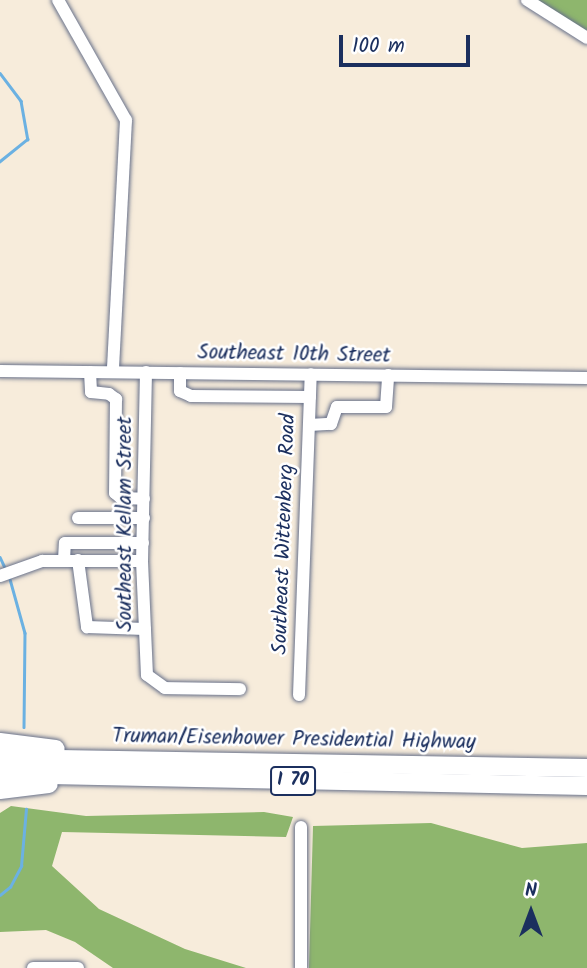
<!DOCTYPE html>
<html>
<head>
<meta charset="utf-8">
<style>
	body { margin:0 }
	#map { position:relative; width:587px; height:968px; overflow:hidden; background:#f7ecdb; font-family:Kalam,sans-serif }
	div>[style] { position:absolute }
	.forest>* { inset:0; background:#8eb66d }
	.stream>* { height:2.5px; margin:-1.25px; padding:0 1.25px; transform-origin:1.25px; border-radius:1.25px; background:#6bb1e2 }
	.roads { filter:drop-shadow(0 0 2px #68718a) drop-shadow(0 0 2px #68718a) }
	.minor>* { height:12px; margin:-6px; padding:0 6px; transform-origin:6px; border-radius:6px; background:#fff }
	.highway>* { height:18px; margin:-9px; padding:0 9px; transform-origin:9px; border-radius:9px; background:#fff }
	span { translate:-50% -50%; white-space:nowrap; text-align:center; line-height:1.15; -webkit-text-stroke:5px #fff; paint-order:stroke }
	.shield-label span { padding:2px 5px; background:#fff; border:2px solid; border-radius:5px; -webkit-text-stroke-width:0 }
	.shield-label { font-size:19px; color:#1b2f5e; font-weight:700 }
	.street-label { font-size:21px; color:#1b2f5e }
	.north { position:absolute; left:496px; top:877px; width:70px; height:70px; -webkit-text-stroke:5px #fff; paint-order:stroke; rotate:0deg; font-size:19px; font-weight:700; line-height:28px; text-align:center; color:#1b2f5e }
	.north::after { content:''; display:block; margin:auto; width:24px; height:32px; background:#1b2f5e; clip-path:polygon(50% 0,100% 100%,50% 72%,0 100%) }
	.scale { position:absolute; left:339px; top:35px; width:131px; height:32px; box-sizing:border-box; border:4px solid #1b2f5e; border-top:0; padding-left:9px; font-size:21px; line-height:24px; white-space:nowrap; color:#1b2f5e; -webkit-text-stroke:5px #fff; paint-order:stroke }
</style>
</head>
<body>
<div id="map">
	<div class="forest">
		<i style="clip-path:polygon(527px 0,587px 0,587px 38px)"></i>
		<i style="clip-path:polygon(11px 806px,86px 816px,264px 812px,293px 817px,286px 837px,62px 832px,52px 866px,99px 909px,185px 949px,246px 968px,113px 968px,75px 942px,46px 930px,0 932px,0 813px)"></i>
		<i style="clip-path:polygon(431px 823px,522px 848px,587px 843px,587px 968px,309px 968px,313px 826px)"></i>
	</div>
	<div class="stream">
		<i style="left:0;top:73px;width:35px;rotate:53deg"></i>
		<i style="left:21px;top:101px;width:39px;rotate:80deg"></i>
		<i style="left:28px;top:139px;width:36px;rotate:141deg"></i>
		<i style="left:0;top:557px;width:14px;rotate:65deg"></i>
		<i style="left:10px;top:579px;width:56px;rotate:74.5deg"></i>
		<i style="left:25px;top:633px;width:94px;rotate:90.6deg"></i>
		<i style="left:0;top:895px;width:13px;rotate:-39deg"></i>
		<i style="left:10px;top:887px;width:24px;rotate:-62deg"></i>
		<i style="left:21px;top:866px;width:57px;rotate:-85deg"></i>
	</div>
	<div class="roads">
		<div class="minor">
			<i style="left:58px;top:0;width:138px;rotate:60.5deg"></i>
			<i style="left:126px;top:120px;width:252px;rotate:93deg"></i>
			<i style="left:527px;top:0;width:71px;rotate:32.3deg"></i>
			<i style="left:0;top:371px;width:587px;rotate:0.68deg"></i>
			<i style="left:90px;top:372px;width:20px;rotate:87deg"></i>
			<i style="left:91px;top:392px;width:18px;rotate:6deg"></i>
			<i style="left:109px;top:394px;width:9px;rotate:36deg"></i>
			<i style="left:116px;top:399px;width:94px;rotate:90.6deg"></i>
			<i style="left:115px;top:493px;width:8px;rotate:40deg"></i>
			<i style="left:121px;top:498px;width:23px;rotate:2deg"></i>
			<i style="left:146px;top:372px;width:189px;rotate:91.2deg"></i>
			<i style="left:142px;top:561px;width:114px;rotate:87.5deg"></i>
			<i style="left:147px;top:675px;width:22px;rotate:36deg"></i>
			<i style="left:165px;top:688px;width:75px;rotate:0.8deg"></i>
			<i style="left:180px;top:373px;width:18px;rotate:90deg"></i>
			<i style="left:180px;top:391px;width:12px;rotate:24deg"></i>
			<i style="left:191px;top:396px;width:119px;rotate:0.5deg"></i>
			<i style="left:309px;top:425px;width:22px;rotate:-3deg"></i>
			<i style="left:331px;top:424px;width:18px;rotate:-71deg"></i>
			<i style="left:337px;top:407px;width:49px"></i>
			<i style="left:386px;top:407px;width:32px;rotate:-86deg"></i>
			<i style="left:78px;top:518px;width:66px"></i>
			<i style="left:64px;top:560px;width:17px;rotate:-87deg"></i>
			<i style="left:65px;top:543px;width:78px"></i>
			<i style="left:78px;top:560px;width:68px;rotate:82.3deg"></i>
			<i style="left:87px;top:627px;width:58px;rotate:2deg"></i>
			<i style="left:0;top:576px;width:45px;rotate:-19.7deg"></i>
			<i style="left:42px;top:561px;width:100px"></i>
			<i style="left:299px;top:695px;width:321px;rotate:-87.9deg"></i>
			<i style="left:33px;top:968px;width:45px"></i>
			<i style="left:301px;top:968px;width:141px;rotate:-90deg"></i>
		</div>
		<div class="highway">
			<i style="left:0;top:742px;width:56px;rotate:7.1deg"></i>
			<i style="left:0;top:758px;width:587px;rotate:0.98deg"></i>
			<i style="left:0;top:774px;width:587px;rotate:1.17deg"></i>
			<i style="left:0;top:790px;width:49px;rotate:-7deg"></i>
		</div>
	</div>
	<div class="shield-label">
		<span style="left:293px;top:781px">I 70</span>
	</div>
	<div class="street-label">
		<span style="left:294px;top:355px;rotate:1deg">Southeast 10th Street</span>
		<span style="left:126px;top:524px;rotate:-90deg">Southeast Kellam Street</span>
		<span style="left:285px;top:534px;rotate:-88deg">Southeast Wittenberg Road</span>
		<span style="left:294px;top:740px;rotate:1deg">Truman/Eisenhower Presidential Highway</span>
	</div>
	<div class="north">N</div>
	<div class="scale">100 m</div>
</div>
</body>
</html>
